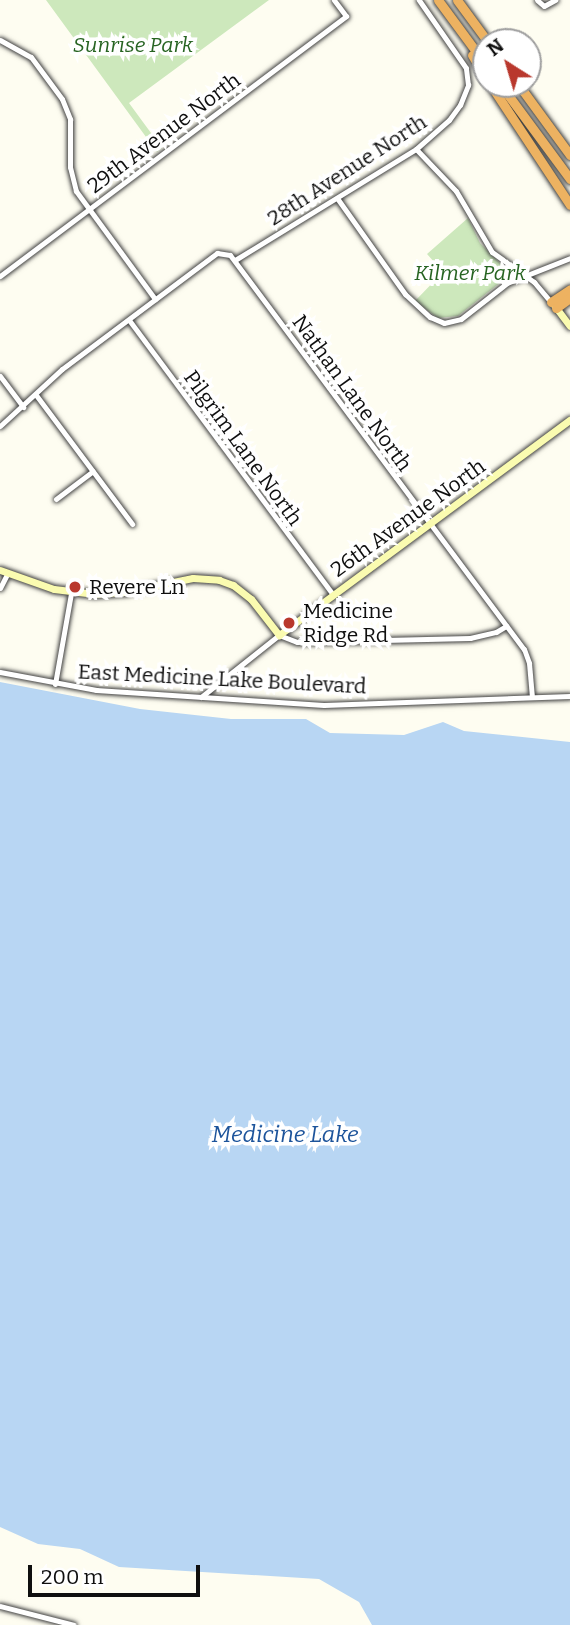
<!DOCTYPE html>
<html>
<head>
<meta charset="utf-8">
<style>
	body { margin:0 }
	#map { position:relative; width:570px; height:1625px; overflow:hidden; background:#fefdf1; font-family:Bitter,serif }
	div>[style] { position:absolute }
	.green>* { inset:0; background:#cde8bc }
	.water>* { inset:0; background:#b8d6f3 }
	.roads { filter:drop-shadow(0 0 2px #424242) drop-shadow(0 0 2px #424242) }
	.street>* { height:5px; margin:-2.5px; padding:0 2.5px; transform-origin:2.5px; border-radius:2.5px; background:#fff }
	.secondary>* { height:7px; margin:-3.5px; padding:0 3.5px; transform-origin:3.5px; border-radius:3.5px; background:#fafbb0 }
	.highway>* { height:9px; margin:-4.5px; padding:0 4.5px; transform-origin:4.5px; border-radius:4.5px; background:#edb261 }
	.dots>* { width:19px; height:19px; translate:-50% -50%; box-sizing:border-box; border:4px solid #fff; border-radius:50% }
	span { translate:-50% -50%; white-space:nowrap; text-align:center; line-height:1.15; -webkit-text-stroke:7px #fff; paint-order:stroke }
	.park-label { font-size:21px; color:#276422; font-style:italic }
	.street-label { font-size:21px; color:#0f0f0f }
	.poi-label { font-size:21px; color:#0f0f0f }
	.left { translate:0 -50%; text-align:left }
	.water-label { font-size:23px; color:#1d549b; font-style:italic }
	.north { position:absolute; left:472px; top:28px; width:70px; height:70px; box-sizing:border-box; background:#fff; border:2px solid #9f9f9f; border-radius:50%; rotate:323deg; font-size:19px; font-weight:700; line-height:28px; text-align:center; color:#0f0f0f }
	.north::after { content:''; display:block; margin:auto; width:24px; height:32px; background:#b9382d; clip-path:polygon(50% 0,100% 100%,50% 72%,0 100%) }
	.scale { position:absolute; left:28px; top:1565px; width:172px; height:32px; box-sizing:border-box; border:4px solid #0f0f0f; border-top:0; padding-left:9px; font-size:21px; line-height:24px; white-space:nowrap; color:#0f0f0f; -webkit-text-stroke:5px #fff; paint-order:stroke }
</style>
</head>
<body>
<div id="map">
	<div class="green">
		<i style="clip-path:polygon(46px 0,269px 0,129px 103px,162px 148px,157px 152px)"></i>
		<i style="clip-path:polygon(468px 218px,480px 243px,511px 274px,458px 316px,438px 318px,415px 301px,443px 272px,427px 254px)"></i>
	</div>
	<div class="water">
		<i style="clip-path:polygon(0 682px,140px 709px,231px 719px,306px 719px,330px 733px,404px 735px,443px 722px,464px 731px,570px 742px,570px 1625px,372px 1625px,359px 1602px,319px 1579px,119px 1567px,80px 1549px,38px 1544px,0 1527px)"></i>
	</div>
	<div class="roads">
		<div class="street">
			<i style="left:537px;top:0;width:9px;rotate:41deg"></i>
			<i style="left:544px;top:6px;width:13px;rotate:-29deg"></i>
			<i style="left:0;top:40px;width:35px;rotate:29deg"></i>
			<i style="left:31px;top:57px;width:52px;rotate:53.6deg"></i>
			<i style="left:62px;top:99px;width:22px;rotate:68deg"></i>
			<i style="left:70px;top:119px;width:48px;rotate:90deg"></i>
			<i style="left:70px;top:167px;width:25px;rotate:76deg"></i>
			<i style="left:76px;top:191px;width:134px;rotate:53.8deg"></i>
			<i style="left:416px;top:149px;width:58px;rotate:46.4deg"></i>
			<i style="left:456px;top:191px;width:71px;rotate:59.5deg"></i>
			<i style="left:492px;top:252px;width:52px;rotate:35.5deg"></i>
			<i style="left:534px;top:282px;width:26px;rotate:50deg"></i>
			<i style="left:337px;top:198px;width:118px;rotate:54.7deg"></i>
			<i style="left:405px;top:294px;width:34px;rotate:43deg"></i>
			<i style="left:430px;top:317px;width:15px;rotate:23deg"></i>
			<i style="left:444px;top:323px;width:17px;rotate:-13deg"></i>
			<i style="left:461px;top:319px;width:58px;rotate:-38deg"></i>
			<i style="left:507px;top:283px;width:68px;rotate:-21.6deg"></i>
			<i style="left:235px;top:260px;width:212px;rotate:-31.5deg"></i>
			<i style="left:416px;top:149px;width:44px;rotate:-41.3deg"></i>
			<i style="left:449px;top:120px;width:19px;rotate:-54deg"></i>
			<i style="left:460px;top:105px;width:22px;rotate:-68deg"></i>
			<i style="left:468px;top:85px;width:17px;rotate:-97deg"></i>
			<i style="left:466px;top:68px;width:83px;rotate:-124.7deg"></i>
			<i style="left:0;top:276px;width:433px;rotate:-36.9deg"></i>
			<i style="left:346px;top:16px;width:20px;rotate:-127deg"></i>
			<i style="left:129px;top:320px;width:342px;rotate:53.4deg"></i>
			<i style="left:0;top:376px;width:39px;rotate:53deg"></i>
			<i style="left:36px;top:395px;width:161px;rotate:53.3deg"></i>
			<i style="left:0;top:426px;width:84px;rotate:-42.6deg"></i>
			<i style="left:62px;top:369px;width:194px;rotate:-36.8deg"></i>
			<i style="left:217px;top:253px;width:13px;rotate:9deg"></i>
			<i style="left:230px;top:255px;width:492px;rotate:53.3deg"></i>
			<i style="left:524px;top:649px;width:15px;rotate:70deg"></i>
			<i style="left:529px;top:663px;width:34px;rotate:85deg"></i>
			<i style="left:56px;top:499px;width:46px;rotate:-37.1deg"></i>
			<i style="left:0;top:588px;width:16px;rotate:-63deg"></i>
			<i style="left:0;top:672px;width:98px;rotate:10.6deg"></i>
			<i style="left:96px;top:690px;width:228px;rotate:3.8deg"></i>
			<i style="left:324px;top:705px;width:246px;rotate:-2.1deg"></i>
			<i style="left:55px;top:684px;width:92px;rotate:-80deg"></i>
			<i style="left:201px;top:697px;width:100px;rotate:-38.5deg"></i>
			<i style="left:279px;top:635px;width:19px;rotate:21deg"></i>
			<i style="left:297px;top:642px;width:173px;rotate:-1.3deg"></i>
			<i style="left:470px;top:638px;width:27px;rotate:-13deg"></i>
			<i style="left:496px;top:632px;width:12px;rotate:-31deg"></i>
			<i style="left:0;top:1606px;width:76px;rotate:14.4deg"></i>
		</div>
		<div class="secondary">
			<i style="left:554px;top:305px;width:26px;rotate:53deg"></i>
			<i style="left:0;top:570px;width:57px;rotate:19.4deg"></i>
			<i style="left:54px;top:589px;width:39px;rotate:7deg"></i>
			<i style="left:93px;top:594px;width:31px;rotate:-4deg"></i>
			<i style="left:124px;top:592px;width:70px;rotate:-11.5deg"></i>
			<i style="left:193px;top:578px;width:26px;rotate:4deg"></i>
			<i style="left:219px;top:580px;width:15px;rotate:20deg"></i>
			<i style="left:233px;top:585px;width:23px;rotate:38deg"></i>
			<i style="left:251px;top:599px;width:46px;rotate:52.1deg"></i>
			<i style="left:279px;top:635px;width:362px;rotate:-36.5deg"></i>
		</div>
		<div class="highway">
			<i style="left:438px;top:0;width:81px;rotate:53.6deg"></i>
			<i style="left:457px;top:0;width:52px;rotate:53.6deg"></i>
			<i style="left:472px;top:55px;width:27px;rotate:59deg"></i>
			<i style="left:490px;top:84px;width:145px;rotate:56.5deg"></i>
			<i style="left:500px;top:84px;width:118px;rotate:53.6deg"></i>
			<i style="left:518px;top:84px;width:88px;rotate:53.8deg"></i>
			<i style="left:551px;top:302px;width:23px;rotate:-34deg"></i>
			<i style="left:556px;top:308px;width:17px;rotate:-36deg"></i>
		</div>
	</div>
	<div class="dots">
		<i style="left:75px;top:587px;background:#b9382d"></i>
		<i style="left:289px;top:623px;background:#b9382d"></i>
	</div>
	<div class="park-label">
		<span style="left:133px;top:45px">Sunrise Park</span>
		<span style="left:470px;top:273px">Kilmer Park</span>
	</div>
	<div class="street-label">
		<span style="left:164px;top:133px;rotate:-37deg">29th Avenue North</span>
		<span style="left:347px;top:170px;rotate:-33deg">28th Avenue North</span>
		<span style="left:352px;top:393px;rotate:54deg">Nathan Lane North</span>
		<span style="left:243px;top:448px;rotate:54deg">Pilgrim Lane North</span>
		<span style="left:408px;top:518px;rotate:-36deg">26th Avenue North</span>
		<span style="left:222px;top:679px;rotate:3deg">East Medicine Lake Boulevard</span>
	</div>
	<div class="poi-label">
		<span class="left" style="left:89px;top:587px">Revere Ln</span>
		<span class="left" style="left:303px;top:623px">Medicine<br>Ridge Rd</span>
	</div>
	<div class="water-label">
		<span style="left:285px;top:1134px">Medicine Lake</span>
	</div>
	<div class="north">N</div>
	<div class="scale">200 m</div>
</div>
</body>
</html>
